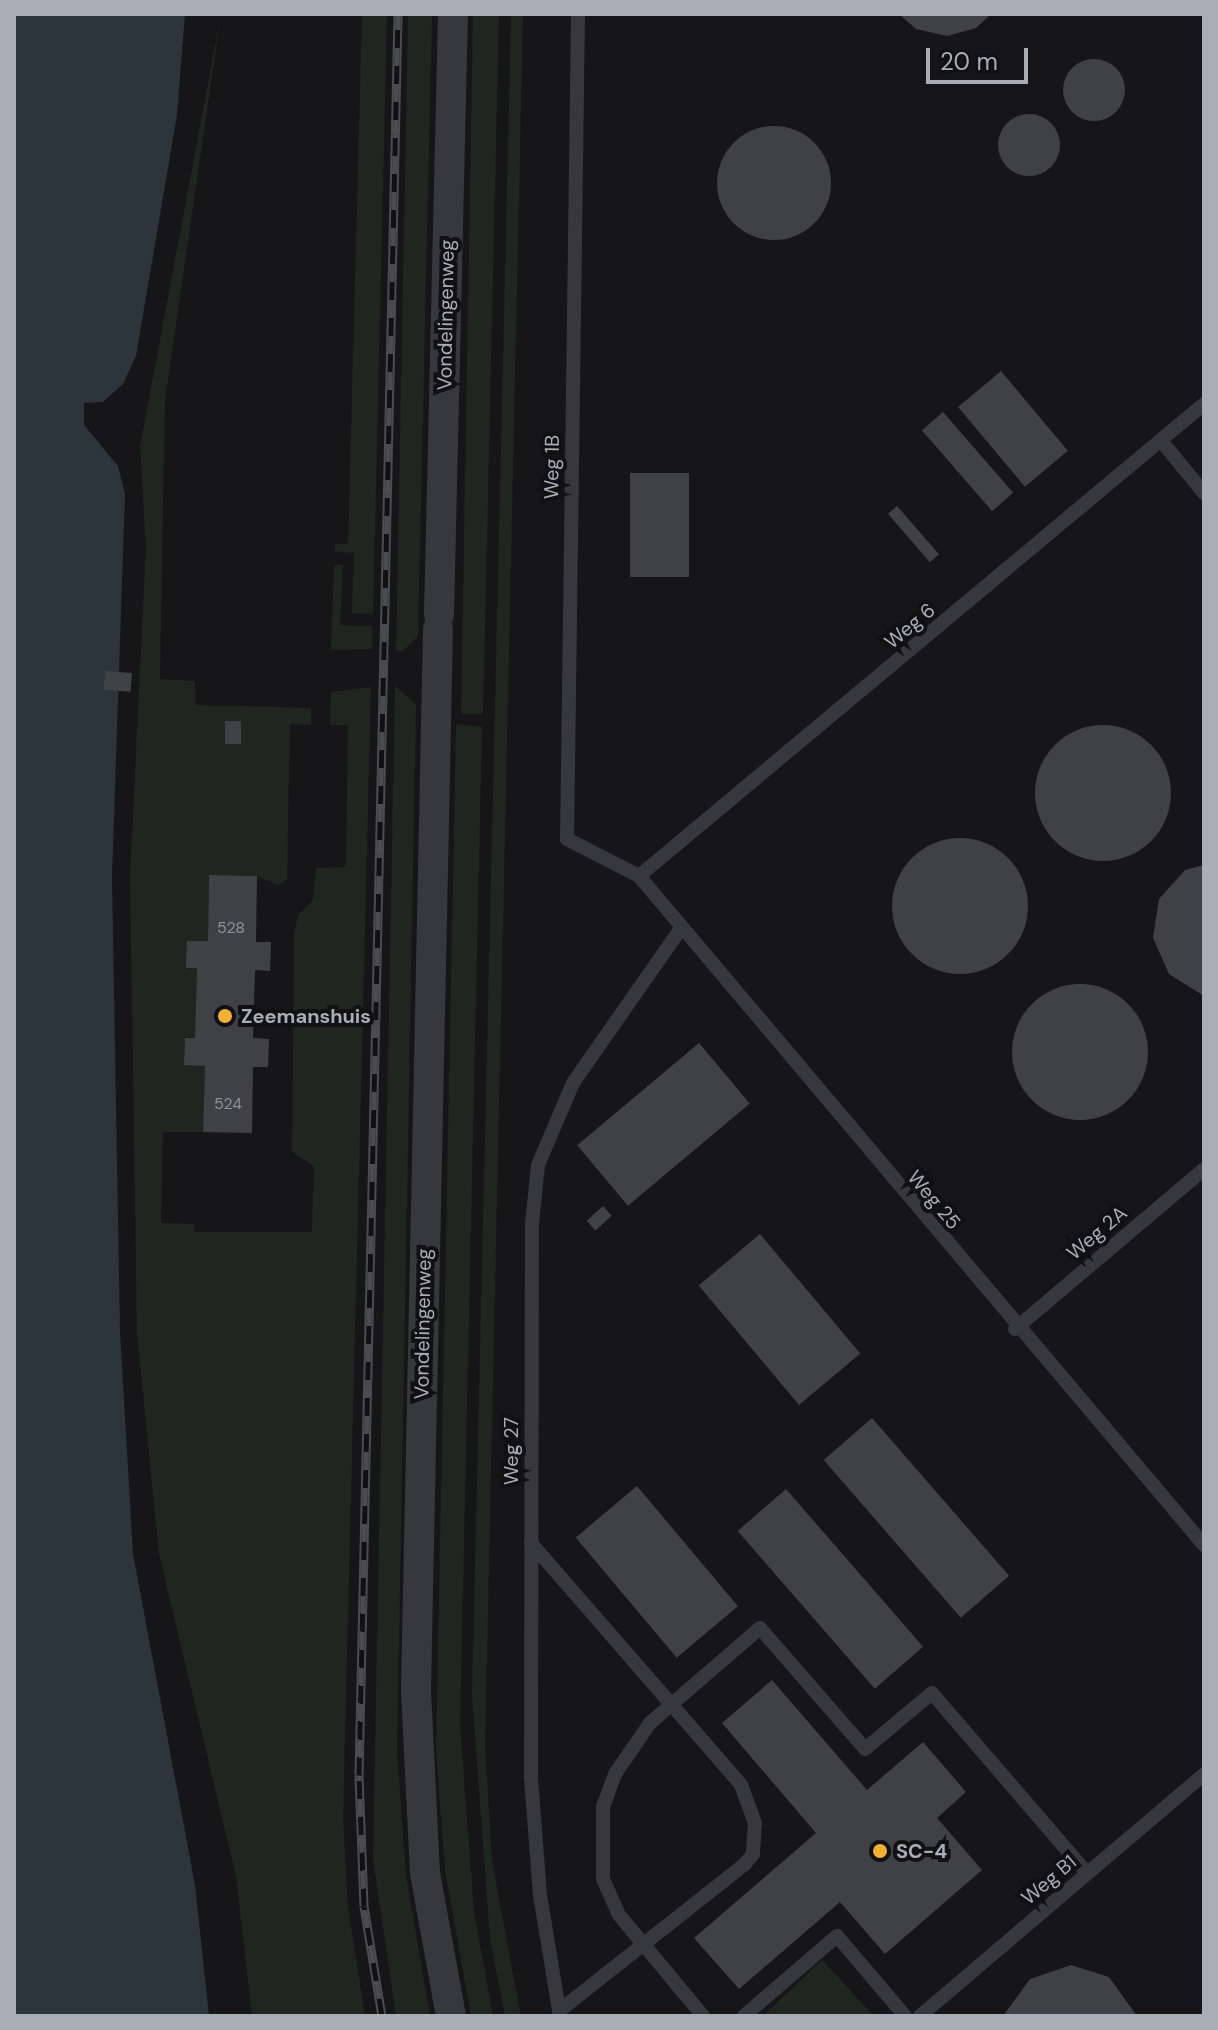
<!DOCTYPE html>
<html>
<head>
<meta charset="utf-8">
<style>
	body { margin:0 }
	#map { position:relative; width:1218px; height:2030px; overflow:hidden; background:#161618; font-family:"DM Sans",sans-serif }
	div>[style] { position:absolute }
	.green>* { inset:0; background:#1e261f }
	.water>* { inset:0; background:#2c353c }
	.building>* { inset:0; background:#404145; transform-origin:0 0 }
	.round { border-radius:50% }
	.lane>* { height:14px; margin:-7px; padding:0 7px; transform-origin:7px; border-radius:7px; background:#37383d }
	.street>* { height:30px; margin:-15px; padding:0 15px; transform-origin:15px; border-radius:15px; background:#37383d }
	.rail>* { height:9px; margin-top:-4.5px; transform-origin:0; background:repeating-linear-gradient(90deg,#111113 0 18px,#4a4c52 0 36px); box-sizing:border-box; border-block:2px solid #4a4c52 }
	.dots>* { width:22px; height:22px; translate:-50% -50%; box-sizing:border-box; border:4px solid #111113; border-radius:50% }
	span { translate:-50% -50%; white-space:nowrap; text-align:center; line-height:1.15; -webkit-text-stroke:8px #111113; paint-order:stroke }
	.number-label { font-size:16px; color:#8e929b }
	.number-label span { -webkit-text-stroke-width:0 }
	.street-label { font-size:20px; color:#a8adb8 }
	.poi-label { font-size:20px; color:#a8adb8; font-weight:700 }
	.left { translate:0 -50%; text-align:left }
	.frame { position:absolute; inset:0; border:16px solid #a8adb8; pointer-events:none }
	.scale { position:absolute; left:926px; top:48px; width:102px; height:36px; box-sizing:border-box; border:4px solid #a8adb8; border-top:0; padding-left:10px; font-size:24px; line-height:28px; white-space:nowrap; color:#a8adb8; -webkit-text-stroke:6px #111113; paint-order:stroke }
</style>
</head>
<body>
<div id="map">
	<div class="green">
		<i style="clip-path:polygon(221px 14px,165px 400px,160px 679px,195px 681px,196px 705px,311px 708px,311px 725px,290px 724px,287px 879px,278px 885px,257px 876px,209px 875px,208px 941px,187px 941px,187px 969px,197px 968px,195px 1038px,185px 1037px,184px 1064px,205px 1066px,203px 1132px,163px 1132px,161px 1223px,194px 1224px,195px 1232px,312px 1232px,314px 1166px,292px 1152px,294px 933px,298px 915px,313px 900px,316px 868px,346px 867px,348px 725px,330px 725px,331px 692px,371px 687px,343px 1819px,348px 1907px,365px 2016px,252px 2016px,236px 1876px,159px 1554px,137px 1333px,130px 877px,146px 546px,140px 447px)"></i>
		<i style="clip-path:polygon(362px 14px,387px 14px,373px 614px,352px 613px,354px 553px,335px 551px,335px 544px,348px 544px)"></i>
		<i style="clip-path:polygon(408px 14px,432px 14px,418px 636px,403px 651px,396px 651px)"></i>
		<i style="clip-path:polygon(473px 14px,499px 14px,483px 714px,461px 714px)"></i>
		<i style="clip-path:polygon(511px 14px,523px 14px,485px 1747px,492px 1861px,521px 2016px,505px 2016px,490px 1939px,472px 1694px)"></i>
		<i style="clip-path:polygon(334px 565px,343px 565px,340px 625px,372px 626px,372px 649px,331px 650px)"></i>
		<i style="clip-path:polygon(395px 686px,416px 704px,397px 1751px,406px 1875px,430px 2016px,396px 2016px,373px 1859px)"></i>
		<i style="clip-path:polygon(456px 724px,482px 727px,460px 1725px,474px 1911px,493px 2016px,471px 2016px,445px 1870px,436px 1751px)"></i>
		<i style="clip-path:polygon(822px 1960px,874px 2016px,763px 2016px)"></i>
	</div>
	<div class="water">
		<i style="clip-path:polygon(14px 14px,185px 14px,177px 115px,136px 356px,123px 384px,103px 402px,84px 403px,84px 425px,118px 466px,125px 494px,112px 877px,120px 1332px,133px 1554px,195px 1885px,209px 2016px,14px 2016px)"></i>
	</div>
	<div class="building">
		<i style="clip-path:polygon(899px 14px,991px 14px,976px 28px,947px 36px,916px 29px)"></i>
		<i class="round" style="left:1063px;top:59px;width:62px;height:62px"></i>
		<i class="round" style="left:998px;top:114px;width:62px;height:62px"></i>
		<i class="round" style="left:717px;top:126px;width:114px;height:114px"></i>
		<i style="left:1001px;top:371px;width:104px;height:56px;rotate:50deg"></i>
		<i style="left:943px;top:412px;width:107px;height:28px;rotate:49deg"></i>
		<i style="left:630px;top:473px;width:59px;height:104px"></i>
		<i style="left:897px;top:506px;width:64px;height:12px;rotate:49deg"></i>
		<i style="left:105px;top:671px;width:27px;height:19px;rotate:4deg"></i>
		<i style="left:225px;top:721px;width:16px;height:23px"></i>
		<i class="round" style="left:1035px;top:725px;width:136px;height:136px"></i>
		<i class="round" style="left:892px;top:838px;width:136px;height:136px"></i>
		<i style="clip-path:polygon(1204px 865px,1204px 996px,1169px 974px,1153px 938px,1159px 899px,1185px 870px)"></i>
		<i style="clip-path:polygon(209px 875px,257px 876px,256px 942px,271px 942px,270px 971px,255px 970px,253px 1038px,269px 1039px,268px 1067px,253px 1067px,252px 1133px,203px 1132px,205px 1066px,184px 1065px,185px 1038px,195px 1038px,197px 968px,186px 968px,187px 941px,208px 941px)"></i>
		<i class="round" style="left:1012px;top:984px;width:136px;height:136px"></i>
		<i style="left:699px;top:1043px;width:79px;height:159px;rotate:50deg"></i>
		<i style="left:603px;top:1206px;width:13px;height:22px;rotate:48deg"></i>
		<i style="left:760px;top:1234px;width:156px;height:80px;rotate:50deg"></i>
		<i style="left:872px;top:1418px;width:209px;height:64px;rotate:49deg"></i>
		<i style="left:637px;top:1486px;width:157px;height:80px;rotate:50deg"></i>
		<i style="left:786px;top:1489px;width:209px;height:64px;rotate:49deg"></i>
		<i style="clip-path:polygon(772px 1680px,867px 1790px,923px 1742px,966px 1792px,937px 1818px,982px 1870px,885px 1954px,840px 1902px,739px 1989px,694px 1938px,816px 1833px,722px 1723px)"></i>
		<i style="clip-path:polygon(1071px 1965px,1109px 1977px,1137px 2016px,1003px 2016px,1030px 1979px)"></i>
	</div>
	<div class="lane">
		<i style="left:578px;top:14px;width:825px;rotate:90.76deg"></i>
		<i style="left:567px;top:839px;width:81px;rotate:27.2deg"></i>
		<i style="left:639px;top:876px;width:876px;rotate:49.82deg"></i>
		<i style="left:1163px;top:443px;width:65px;rotate:50.6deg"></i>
		<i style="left:639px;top:876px;width:736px;rotate:-39.88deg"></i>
		<i style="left:1015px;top:1329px;width:248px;rotate:-40.2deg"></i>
		<i style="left:531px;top:1543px;width:320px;rotate:49deg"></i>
		<i style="left:741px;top:1785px;width:40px;rotate:69.8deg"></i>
		<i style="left:755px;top:1823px;width:31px;rotate:94deg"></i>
		<i style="left:753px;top:1854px;width:13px;rotate:129deg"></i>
		<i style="left:745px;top:1864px;width:237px;rotate:141.7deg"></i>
		<i style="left:560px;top:2016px;width:123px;rotate:-99.4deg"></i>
		<i style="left:540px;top:1895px;width:118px;rotate:-94.4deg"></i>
		<i style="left:531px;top:1777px;width:553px;rotate:-89.9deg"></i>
		<i style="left:532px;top:1224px;width:59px;rotate:-84.2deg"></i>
		<i style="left:538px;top:1165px;width:89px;rotate:-66.9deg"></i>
		<i style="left:573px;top:1083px;width:190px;rotate:-55.1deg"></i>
		<i style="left:703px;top:2016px;width:131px;rotate:-129.7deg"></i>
		<i style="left:619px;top:1915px;width:39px;rotate:-114deg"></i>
		<i style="left:603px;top:1879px;width:72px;rotate:-90deg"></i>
		<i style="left:603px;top:1807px;width:35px;rotate:-70deg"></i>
		<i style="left:615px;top:1774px;width:62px;rotate:-55.5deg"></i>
		<i style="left:650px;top:1723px;width:145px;rotate:-40.8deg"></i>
		<i style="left:760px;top:1628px;width:160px;rotate:49deg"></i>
		<i style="left:865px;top:1749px;width:87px;rotate:-39.9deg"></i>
		<i style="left:932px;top:1693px;width:238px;rotate:49.3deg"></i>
		<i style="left:744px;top:2016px;width:123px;rotate:-40.7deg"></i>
		<i style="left:837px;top:1936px;width:105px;rotate:49.6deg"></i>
		<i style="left:920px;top:2016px;width:373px;rotate:-40.4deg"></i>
	</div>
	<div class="street">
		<i style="left:439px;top:615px;width:601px;rotate:-88.67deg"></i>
		<i style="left:438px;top:629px;width:1061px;rotate:91.19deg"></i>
		<i style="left:416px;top:1690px;width:183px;rotate:87.2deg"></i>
		<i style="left:425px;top:1873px;width:145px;rotate:79.7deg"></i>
	</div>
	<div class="rail">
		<i style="left:382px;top:2016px;width:111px;rotate:-99.3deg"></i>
		<i style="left:364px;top:1906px;width:131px;rotate:-92.2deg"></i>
		<i style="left:359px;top:1775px;width:1761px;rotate:-88.73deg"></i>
	</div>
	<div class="dots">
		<i style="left:225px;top:1016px;background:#f2b134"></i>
		<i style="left:880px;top:1851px;background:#f2b134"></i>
	</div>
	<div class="number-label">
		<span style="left:231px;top:928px">528</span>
		<span style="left:228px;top:1104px">524</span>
	</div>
	<div class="street-label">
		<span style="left:446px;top:315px;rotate:-89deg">Vondelingenweg</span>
		<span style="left:552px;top:467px;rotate:-89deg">Weg 1B</span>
		<span style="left:910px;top:626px;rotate:-40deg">Weg 6</span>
		<span style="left:934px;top:1200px;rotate:50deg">Weg 25</span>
		<span style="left:1097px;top:1233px;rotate:-40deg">Weg 2A</span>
		<span style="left:423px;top:1324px;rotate:-89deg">Vondelingenweg</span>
		<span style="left:511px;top:1451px;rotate:-90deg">Weg 27</span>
		<span style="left:1049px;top:1880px;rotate:-40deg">Weg B1</span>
	</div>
	<div class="poi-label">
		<span class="left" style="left:241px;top:1016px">Zeemanshuis</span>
		<span class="left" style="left:896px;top:1851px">SC-4</span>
	</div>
	<div class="frame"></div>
	<div class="scale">20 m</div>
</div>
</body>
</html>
